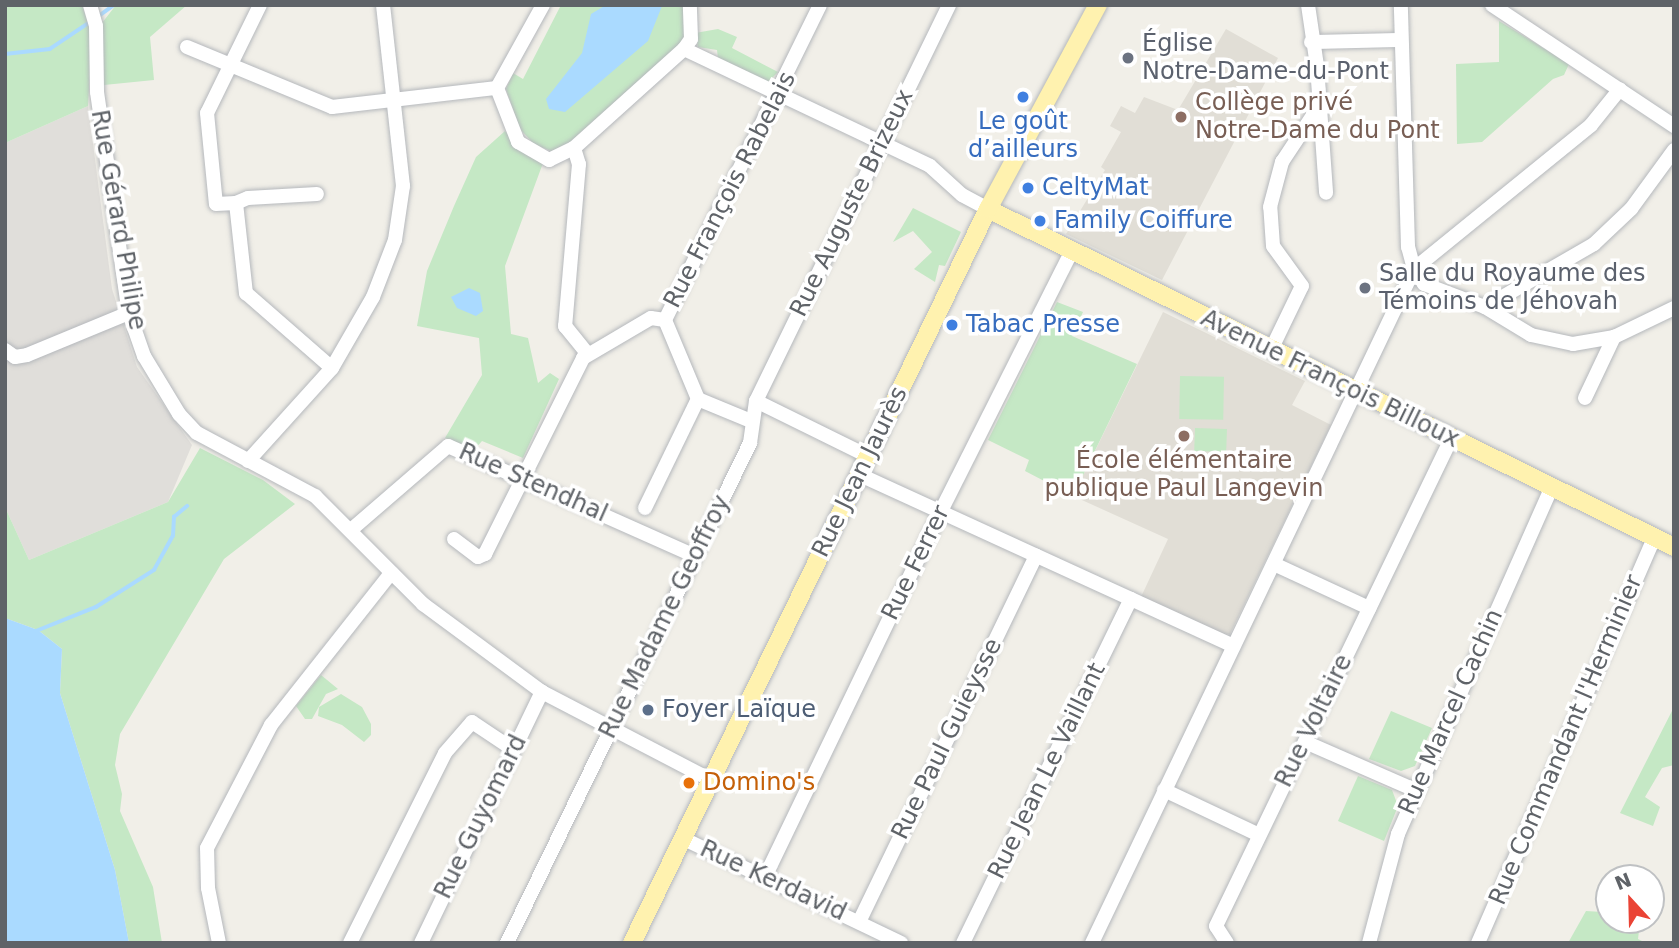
<!DOCTYPE html>
<html>
<head>
<meta charset="utf-8">
<style>
	body { margin:0 }
	#map { position:relative; width:1679px; height:948px; overflow:hidden; background:#f1efe8; font-family:"DejaVu Sans",sans-serif }
	div>[style] { position:absolute }
	.industrial>* { inset:0; background:#e0deda }
	.education>* { inset:0; background:#e1ded6 }
	.green>* { inset:0; background:#c5e8c5; transform-origin:0 0 }
	.water>* { inset:0; background:#aadaff }
	.stream>* { height:3.5px; margin:-1.75px; padding:0 1.75px; transform-origin:1.75px; border-radius:1.75px; background:#aadaff }
	.roads { filter:drop-shadow(0 0 2px #b5b8bc) drop-shadow(0 0 2px #b5b8bc) }
	.minor>* { height:14px; margin:-7px; padding:0 7px; transform-origin:7px; border-radius:7px; background:#fff }
	.major>* { height:18px; margin:-9px; padding:0 9px; transform-origin:9px; border-radius:9px; background:#fff2af }
	.dots>* { width:19px; height:19px; translate:-50% -50%; box-sizing:border-box; border:4px solid #fff; border-radius:50% }
	span { translate:-50% -50%; white-space:nowrap; text-align:center; line-height:1.15; -webkit-text-stroke:7px #fff; paint-order:stroke }
	.worship-label { font-size:24px; color:#5b616d }
	.left { translate:0 -50%; text-align:left }
	.education-label { font-size:24px; color:#785e54 }
	.shop-label { font-size:24px; color:#366cbe }
	.street-label { font-size:24px; color:#5f6368 }
	.service-label { font-size:24px; color:#4e5e75 }
	.food-label { font-size:24px; color:#c56008 }
	.frame { position:absolute; inset:0; border:7px solid #5f6368; pointer-events:none }
	.north { position:absolute; left:1595px; top:864px; width:70px; height:70px; box-sizing:border-box; background:#fff; border:2px solid #bfc1c3; border-radius:50%; rotate:338deg; font-size:19px; font-weight:700; line-height:28px; text-align:center; color:#5f6368 }
	.north::after { content:''; display:block; margin:auto; width:24px; height:32px; background:#ea4335; clip-path:polygon(50% 0,100% 100%,50% 72%,0 100%) }
</style>
</head>
<body>
<div id="map">
	<div class="industrial">
		<i style="clip-path:polygon(88px 106px,112px 289px,137px 367px,192px 445px,168px 502px,29px 560px,5px 507px,5px 143px)"></i>
	</div>
	<div class="education">
		<i style="clip-path:polygon(1226px 29px,1278px 58px,1162px 280px,1066px 234px,1105px 170px,1101px 167px,1121px 132px,1110px 126px,1121px 106px,1135px 113px,1144px 97px,1178px 110px)"></i>
		<i style="clip-path:polygon(1163px 312px,1305px 381px,1292px 405px,1331px 425px,1230px 634px,1221px 635px,1141px 597px,1168px 539px,1073px 496px)"></i>
	</div>
	<div class="green">
		<i style="clip-path:polygon(5px 5px,82px 5px,92px 35px,88px 106px,5px 143px)"></i>
		<i style="clip-path:polygon(116px 5px,187px 5px,150px 37px,154px 80px,104px 85px,102px 23px)"></i>
		<i style="clip-path:polygon(561px 5px,686px 5px,686px 39px,563px 148px,551px 151px,534px 144px,520px 129px,506px 89px,513px 73px,523px 79px)"></i>
		<i style="clip-path:polygon(1499px 21px,1569px 64px,1564px 75px,1553px 79px,1482px 142px,1457px 144px,1456px 64px,1499px 62px)"></i>
		<i style="clip-path:polygon(718px 29px,737px 37px,732px 48px,778px 72px,768px 82px,718px 59px,717px 50px,698px 47px,695px 33px)"></i>
		<i style="clip-path:polygon(505px 131px,525px 154px,543px 163px,505px 266px,511px 334px,528px 338px,538px 383px,550px 373px,559px 379px,523px 458px,482px 441px,475px 449px,445px 438px,482px 375px,479px 338px,417px 326px,427px 271px,454px 206px,476px 157px)"></i>
		<i style="clip-path:polygon(913px 208px,961px 232px,945px 266px,939px 265px,935px 282px,914px 269px,932px 252px,913px 231px,893px 242px)"></i>
		<i style="clip-path:polygon(1057px 302px,1083px 312px,1072px 336px,1137px 364px,1073px 496px,1025px 471px,1029px 460px,988px 440px)"></i>
		<i style="left:1180px;top:376px;width:44px;height:43px;rotate:1deg"></i>
		<i style="left:1195px;top:428px;width:32px;height:23px;rotate:2deg"></i>
		<i style="clip-path:polygon(200px 448px,263px 480px,295px 504px,224px 559px,120px 734px,115px 765px,122px 794px,120px 811px,153px 887px,162px 943px,129px 943px,115px 870px,60px 693px,62px 649px,38px 630px,5px 618px,5px 507px,29px 560px,168px 502px)"></i>
		<i style="clip-path:polygon(321px 675px,338px 689px,326px 694px,312px 719px,305px 719px,296px 706px)"></i>
		<i style="clip-path:polygon(341px 694px,362px 707px,371px 724px,371px 735px,364px 742px,342px 725px,318px 716px,319px 707px)"></i>
		<i style="clip-path:polygon(1674px 707px,1674px 765px,1662px 768px,1645px 797px,1660px 807px,1653px 826px,1620px 813px)"></i>
		<i style="clip-path:polygon(1391px 711px,1432px 728px,1415px 766px,1401px 771px,1369px 759px)"></i>
		<i style="clip-path:polygon(1358px 776px,1392px 790px,1398px 806px,1384px 841px,1338px 821px)"></i>
		<i style="clip-path:polygon(1586px 911px,1602px 912px,1609px 920px,1639px 931px,1638px 939px,1646px 943px,1568px 943px)"></i>
	</div>
	<div class="water">
		<i style="clip-path:polygon(606px 5px,662px 6px,648px 41px,565px 112px,549px 109px,546px 99px,582px 53px,591px 14px)"></i>
		<i style="clip-path:polygon(469px 288px,480px 293px,483px 311px,476px 316px,457px 308px,451px 297px)"></i>
		<i style="clip-path:polygon(5px 618px,38px 630px,62px 649px,60px 693px,115px 870px,129px 943px,5px 943px)"></i>
	</div>
	<div class="stream">
		<i style="left:99px;top:16px;width:19px;rotate:-36deg"></i>
		<i style="left:5px;top:54px;width:45px;rotate:-6.3deg"></i>
		<i style="left:50px;top:49px;width:48px;rotate:-34deg"></i>
		<i style="left:36px;top:631px;width:65px;rotate:-21.8deg"></i>
		<i style="left:96px;top:607px;width:69px;rotate:-32.5deg"></i>
		<i style="left:154px;top:570px;width:39px;rotate:-61deg"></i>
		<i style="left:173px;top:536px;width:19px;rotate:-87deg"></i>
		<i style="left:174px;top:517px;width:17px;rotate:-40deg"></i>
	</div>
	<div class="roads">
		<div class="minor">
			<i style="left:90px;top:5px;width:22px;rotate:74deg"></i>
			<i style="left:96px;top:26px;width:66px;rotate:89.1deg"></i>
			<i style="left:97px;top:92px;width:223px;rotate:81.8deg"></i>
			<i style="left:129px;top:313px;width:46px;rotate:70.8deg"></i>
			<i style="left:144px;top:356px;width:68px;rotate:58.9deg"></i>
			<i style="left:179px;top:414px;width:26px;rotate:47deg"></i>
			<i style="left:197px;top:433px;width:134px;rotate:28.1deg"></i>
			<i style="left:315px;top:496px;width:153px;rotate:45deg"></i>
			<i style="left:423px;top:604px;width:148px;rotate:36.5deg"></i>
			<i style="left:542px;top:692px;width:191px;rotate:27.5deg"></i>
			<i style="left:260px;top:5px;width:120px;rotate:116.1deg"></i>
			<i style="left:207px;top:113px;width:91px;rotate:84.4deg"></i>
			<i style="left:216px;top:204px;width:20px;rotate:-3deg"></i>
			<i style="left:236px;top:203px;width:91px;rotate:83.7deg"></i>
			<i style="left:246px;top:293px;width:114px;rotate:41.1deg"></i>
			<i style="left:1308px;top:5px;width:62px;rotate:81.6deg"></i>
			<i style="left:1317px;top:66px;width:127px;rotate:85.9deg"></i>
			<i style="left:1492px;top:5px;width:219px;rotate:33.6deg"></i>
			<i style="left:1311px;top:42px;width:90px;rotate:-1.3deg"></i>
			<i style="left:187px;top:47px;width:157px;rotate:22.5deg"></i>
			<i style="left:332px;top:107px;width:166px;rotate:-6.6deg"></i>
			<i style="left:497px;top:88px;width:58px;rotate:68.7deg"></i>
			<i style="left:518px;top:142px;width:36px;rotate:30deg"></i>
			<i style="left:549px;top:160px;width:28px;rotate:-26deg"></i>
			<i style="left:574px;top:148px;width:148px;rotate:-42deg"></i>
			<i style="left:684px;top:49px;width:272px;rotate:25.4deg"></i>
			<i style="left:930px;top:166px;width:43px;rotate:42.2deg"></i>
			<i style="left:962px;top:195px;width:30px;rotate:28deg"></i>
			<i style="left:684px;top:49px;width:12px;rotate:-55deg"></i>
			<i style="left:691px;top:39px;width:34px;rotate:-92deg"></i>
			<i style="left:497px;top:88px;width:95px;rotate:-61deg"></i>
			<i style="left:574px;top:148px;width:17px;rotate:73deg"></i>
			<i style="left:579px;top:164px;width:163px;rotate:94.9deg"></i>
			<i style="left:565px;top:326px;width:35px;rotate:51deg"></i>
			<i style="left:236px;top:203px;width:13px;rotate:-23deg"></i>
			<i style="left:248px;top:198px;width:69px;rotate:-3.3deg"></i>
			<i style="left:1414px;top:269px;width:228px;rotate:-39.1deg"></i>
			<i style="left:1591px;top:125px;width:46px;rotate:-51.1deg"></i>
			<i style="left:1414px;top:269px;width:18px;rotate:56deg"></i>
			<i style="left:1424px;top:284px;width:65px;rotate:20.7deg"></i>
			<i style="left:1485px;top:307px;width:54px;rotate:31.3deg"></i>
			<i style="left:1531px;top:335px;width:43px;rotate:12.1deg"></i>
			<i style="left:1573px;top:344px;width:42px;rotate:-9.7deg"></i>
			<i style="left:1485px;top:307px;width:126px;rotate:-30deg"></i>
			<i style="left:1594px;top:244px;width:51px;rotate:-43.4deg"></i>
			<i style="left:1631px;top:209px;width:73px;rotate:-53.9deg"></i>
			<i style="left:5px;top:350px;width:12px;rotate:35deg"></i>
			<i style="left:15px;top:357px;width:12px;rotate:-9deg"></i>
			<i style="left:27px;top:355px;width:110px;rotate:-22.4deg"></i>
			<i style="left:1271px;top:350px;width:71px;rotate:-64.2deg"></i>
			<i style="left:1302px;top:286px;width:49px;rotate:-125.9deg"></i>
			<i style="left:1273px;top:246px;width:39px;rotate:-94deg"></i>
			<i style="left:1270px;top:207px;width:47px;rotate:-75.1deg"></i>
			<i style="left:1282px;top:162px;width:67px;rotate:-56.5deg"></i>
			<i style="left:1585px;top:398px;width:68px;rotate:-64.6deg"></i>
			<i style="left:1614px;top:337px;width:67px;rotate:-25.8deg"></i>
			<i style="left:756px;top:401px;width:125px;rotate:26.2deg"></i>
			<i style="left:751px;top:421px;width:57px;rotate:-157.5deg"></i>
			<i style="left:698px;top:399px;width:86px;rotate:-112.7deg"></i>
			<i style="left:665px;top:320px;width:351px;rotate:-63.8deg"></i>
			<i style="left:248px;top:461px;width:125px;rotate:-47.9deg"></i>
			<i style="left:332px;top:368px;width:82px;rotate:-60deg"></i>
			<i style="left:373px;top:297px;width:61px;rotate:-68.9deg"></i>
			<i style="left:395px;top:240px;width:55px;rotate:-81.6deg"></i>
			<i style="left:403px;top:186px;width:182px;rotate:-96.3deg"></i>
			<i style="left:858px;top:474px;width:413px;rotate:24.6deg"></i>
			<i style="left:645px;top:508px;width:121px;rotate:-64.1deg"></i>
			<i style="left:352px;top:529px;width:127px;rotate:-40.8deg"></i>
			<i style="left:448px;top:446px;width:270px;rotate:24deg"></i>
			<i style="left:454px;top:539px;width:30px;rotate:37deg"></i>
			<i style="left:478px;top:557px;width:8px;rotate:-23deg"></i>
			<i style="left:485px;top:554px;width:219px;rotate:-63.4deg"></i>
			<i style="left:583px;top:358px;width:79px;rotate:-30.5deg"></i>
			<i style="left:651px;top:318px;width:14px;rotate:8deg"></i>
			<i style="left:1274px;top:564px;width:105px;rotate:24.9deg"></i>
			<i style="left:1305px;top:742px;width:122px;rotate:23.6deg"></i>
			<i style="left:1164px;top:790px;width:105px;rotate:25.3deg"></i>
			<i style="left:682px;top:838px;width:243px;rotate:25.6deg"></i>
			<i style="left:765px;top:877px;width:404px;rotate:-64.3deg"></i>
			<i style="left:940px;top:513px;width:293px;rotate:-63.3deg"></i>
			<i style="left:859px;top:922px;width:407px;rotate:-64.2deg"></i>
			<i style="left:219px;top:943px;width:56px;rotate:-101.3deg"></i>
			<i style="left:208px;top:888px;width:40px;rotate:-91.4deg"></i>
			<i style="left:207px;top:848px;width:139px;rotate:-62.5deg"></i>
			<i style="left:271px;top:725px;width:194px;rotate:-51.7deg"></i>
			<i style="left:350px;top:943px;width:212px;rotate:-63.4deg"></i>
			<i style="left:445px;top:753px;width:41px;rotate:-48.9deg"></i>
			<i style="left:472px;top:722px;width:50px;rotate:33.7deg"></i>
			<i style="left:421px;top:943px;width:279px;rotate:-64.3deg"></i>
			<i style="left:507px;top:943px;width:556px;rotate:-64.08deg"></i>
			<i style="left:750px;top:443px;width:42px;rotate:-81.9deg"></i>
			<i style="left:756px;top:401px;width:441px;rotate:-64deg"></i>
			<i style="left:963px;top:943px;width:383px;rotate:-64deg"></i>
			<i style="left:1092px;top:943px;width:747px;rotate:-64.46deg"></i>
			<i style="left:1414px;top:269px;width:23px;rotate:-105deg"></i>
			<i style="left:1408px;top:247px;width:242px;rotate:-91.7deg"></i>
			<i style="left:1227px;top:943px;width:20px;rotate:-123deg"></i>
			<i style="left:1216px;top:926px;width:541px;rotate:-64.24deg"></i>
			<i style="left:1369px;top:943px;width:113px;rotate:-75.1deg"></i>
			<i style="left:1398px;top:834px;width:378px;rotate:-66.1deg"></i>
			<i style="left:1478px;top:943px;width:442px;rotate:-66.5deg"></i>
		</div>
		<div class="major">
			<i style="left:988px;top:209px;width:765px;rotate:26.23deg"></i>
			<i style="left:632px;top:943px;width:816px;rotate:-64.13deg"></i>
			<i style="left:988px;top:209px;width:232px;rotate:-61.7deg"></i>
		</div>
	</div>
	<div class="dots">
		<i style="left:1128px;top:58px;background:#6b7280"></i>
		<i style="left:1023px;top:97px;background:#3f7fe0"></i>
		<i style="left:1181px;top:117px;background:#8d6e63"></i>
		<i style="left:1028px;top:188px;background:#3f7fe0"></i>
		<i style="left:1040px;top:221px;background:#3f7fe0"></i>
		<i style="left:1365px;top:288px;background:#6b7280"></i>
		<i style="left:952px;top:325px;background:#3f7fe0"></i>
		<i style="left:1184px;top:436px;background:#8d6e63"></i>
		<i style="left:648px;top:710px;background:#5c6f8a"></i>
		<i style="left:689px;top:783px;background:#e8710a"></i>
	</div>
	<div class="worship-label">
		<span class="left" style="left:1142px;top:58px">Église<br>Notre-Dame-du-Pont</span>
		<span class="left" style="left:1379px;top:288px">Salle du Royaume des<br>Témoins de Jéhovah</span>
	</div>
	<div class="education-label">
		<span class="left" style="left:1195px;top:117px">Collège privé<br>Notre-Dame du Pont</span>
		<span style="left:1184px;top:475px">École élémentaire<br>publique Paul Langevin</span>
	</div>
	<div class="shop-label">
		<span style="left:1023px;top:136px">Le goût<br>d’ailleurs</span>
		<span class="left" style="left:1042px;top:188px">CeltyMat</span>
		<span class="left" style="left:1054px;top:221px">Family Coiffure</span>
		<span class="left" style="left:966px;top:325px">Tabac Presse</span>
	</div>
	<div class="street-label">
		<span style="left:730px;top:190px;rotate:-63deg">Rue François Rabelais</span>
		<span style="left:852px;top:203px;rotate:-64deg">Rue Auguste Brizeux</span>
		<span style="left:118px;top:220px;rotate:80deg">Rue Gérard Philipe</span>
		<span style="left:1330px;top:379px;rotate:26deg">Avenue François Billoux</span>
		<span style="left:860px;top:472px;rotate:-64deg">Rue Jean Jaurès</span>
		<span style="left:533px;top:483px;rotate:24deg">Rue Stendhal</span>
		<span style="left:916px;top:563px;rotate:-64deg">Rue Ferrer</span>
		<span style="left:665px;top:617px;rotate:-64deg">Rue Madame Geoffroy</span>
		<span style="left:1451px;top:712px;rotate:-66deg">Rue Marcel Cachin</span>
		<span style="left:1314px;top:721px;rotate:-64deg">Rue Voltaire</span>
		<span style="left:947px;top:739px;rotate:-64deg">Rue Paul Guieysse</span>
		<span style="left:1566px;top:740px;rotate:-67deg">Rue Commandant l'Herminier</span>
		<span style="left:1047px;top:771px;rotate:-64deg">Rue Jean Le Vaillant</span>
		<span style="left:481px;top:817px;rotate:-64deg">Rue Guyomard</span>
		<span style="left:773px;top:881px;rotate:25deg">Rue Kerdavid</span>
	</div>
	<div class="service-label">
		<span class="left" style="left:662px;top:710px">Foyer Laïque</span>
	</div>
	<div class="food-label">
		<span class="left" style="left:703px;top:783px">Domino's</span>
	</div>
	<div class="frame"></div>
	<div class="north">N</div>
</div>
</body>
</html>
